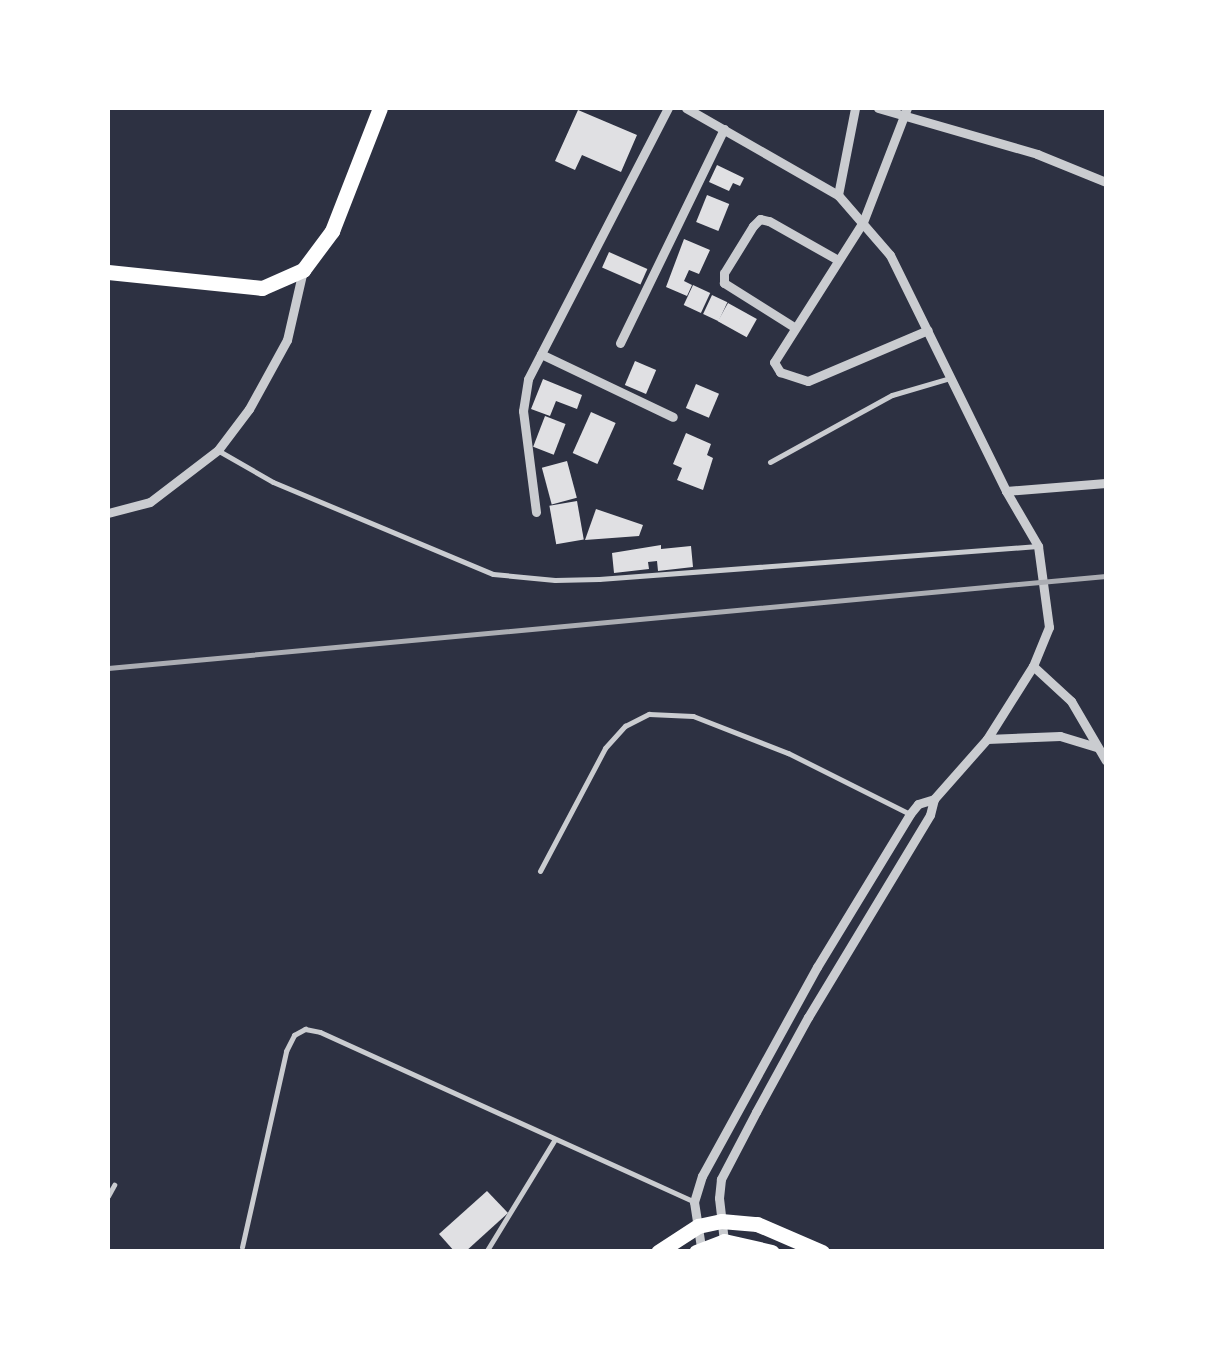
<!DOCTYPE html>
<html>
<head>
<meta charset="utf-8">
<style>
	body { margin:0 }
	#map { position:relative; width:1214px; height:1359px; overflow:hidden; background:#2d3142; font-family:"PT Sans Narrow",sans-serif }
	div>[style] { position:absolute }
	.building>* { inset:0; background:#e0e0e3; transform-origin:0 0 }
	.service>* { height:5px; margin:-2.5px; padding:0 2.5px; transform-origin:2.5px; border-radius:2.5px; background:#caccd0 }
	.minor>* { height:9px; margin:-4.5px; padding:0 4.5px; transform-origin:4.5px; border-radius:4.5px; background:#caccd0 }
	.primary>* { height:15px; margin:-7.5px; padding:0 7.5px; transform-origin:7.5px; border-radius:7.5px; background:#fff }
	.trunk>* { height:15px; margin:-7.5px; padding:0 7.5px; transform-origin:7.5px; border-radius:7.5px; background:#fff }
	.rail>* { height:5px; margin:-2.5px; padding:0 2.5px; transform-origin:2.5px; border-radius:2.5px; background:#abadb3 }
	span { translate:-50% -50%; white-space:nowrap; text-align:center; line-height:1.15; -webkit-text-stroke:8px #fff; paint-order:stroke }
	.frame { position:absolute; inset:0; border:110px solid #fff; pointer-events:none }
</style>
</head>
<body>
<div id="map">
	<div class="building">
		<i style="clip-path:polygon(578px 110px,637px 135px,621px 172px,582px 155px,575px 170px,555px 161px)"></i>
		<i style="clip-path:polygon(717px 165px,744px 178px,740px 186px,733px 183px,729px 191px,709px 182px)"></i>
		<i style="left:707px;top:195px;width:24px;height:29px;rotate:22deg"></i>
		<i style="clip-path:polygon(684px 239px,710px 250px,699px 274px,689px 270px,684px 281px,692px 285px,687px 296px,666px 287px)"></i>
		<i style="left:609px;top:252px;width:42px;height:17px;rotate:24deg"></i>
		<i style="left:693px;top:285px;width:19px;height:22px;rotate:25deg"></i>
		<i style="left:712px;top:295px;width:17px;height:21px;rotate:25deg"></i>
		<i style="left:728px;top:303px;width:33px;height:21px;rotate:29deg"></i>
		<i style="left:635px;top:361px;width:23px;height:26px;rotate:23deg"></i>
		<i style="clip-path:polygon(543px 379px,582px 395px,577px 409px,556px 401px,550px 416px,531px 409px)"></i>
		<i style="left:696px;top:384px;width:25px;height:26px;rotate:23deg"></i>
		<i style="left:591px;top:412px;width:27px;height:45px;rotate:24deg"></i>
		<i style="left:545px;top:416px;width:22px;height:33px;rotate:21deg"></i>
		<i style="clip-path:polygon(686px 433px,711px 444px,707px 455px,713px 458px,703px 490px,677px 480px,682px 468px,673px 464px)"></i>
		<i style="left:567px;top:461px;width:38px;height:26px;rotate:75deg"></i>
		<i style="left:577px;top:501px;width:39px;height:28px;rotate:80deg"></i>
		<i style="clip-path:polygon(596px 509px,643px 525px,639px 536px,585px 540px)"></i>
		<i style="clip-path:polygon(661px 545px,661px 549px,691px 546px,693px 567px,658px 571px,657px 561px,648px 562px,649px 569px,614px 573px,612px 553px)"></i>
		<i style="clip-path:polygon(487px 1191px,508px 1213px,465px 1252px,455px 1252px,439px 1234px)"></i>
	</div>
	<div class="service">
		<i style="left:219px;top:451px;width:62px;rotate:29.9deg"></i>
		<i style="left:273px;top:482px;width:238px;rotate:22.7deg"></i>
		<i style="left:493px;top:574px;width:62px;rotate:5.5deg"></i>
		<i style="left:555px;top:580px;width:44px;rotate:-1.3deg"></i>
		<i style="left:599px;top:579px;width:440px;rotate:-4.3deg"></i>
		<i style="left:770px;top:462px;width:139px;rotate:-28.8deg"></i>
		<i style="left:892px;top:395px;width:60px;rotate:-16.3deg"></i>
		<i style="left:540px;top:871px;width:139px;rotate:-62.1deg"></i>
		<i style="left:605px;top:748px;width:30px;rotate:-48deg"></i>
		<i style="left:625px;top:726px;width:27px;rotate:-27deg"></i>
		<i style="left:649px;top:714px;width:44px;rotate:2.6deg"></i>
		<i style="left:693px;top:716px;width:102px;rotate:21.3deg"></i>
		<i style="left:788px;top:753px;width:134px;rotate:26.6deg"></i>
		<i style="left:108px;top:1196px;width:13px;rotate:-61deg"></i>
		<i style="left:242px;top:1247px;width:201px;rotate:-77.3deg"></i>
		<i style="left:286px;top:1051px;width:18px;rotate:-63deg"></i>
		<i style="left:294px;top:1035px;width:13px;rotate:-29deg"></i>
		<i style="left:305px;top:1029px;width:15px;rotate:11deg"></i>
		<i style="left:320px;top:1032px;width:411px;rotate:24.4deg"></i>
		<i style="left:486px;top:1252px;width:132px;rotate:-58.6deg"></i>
	</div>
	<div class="minor">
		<i style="left:686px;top:108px;width:175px;rotate:29.8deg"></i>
		<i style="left:838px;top:195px;width:79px;rotate:49.1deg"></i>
		<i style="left:890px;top:255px;width:263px;rotate:63.8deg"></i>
		<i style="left:1006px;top:491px;width:64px;rotate:59.8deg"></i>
		<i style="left:1038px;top:546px;width:82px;rotate:82.3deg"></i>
		<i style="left:1049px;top:627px;width:42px;rotate:112.3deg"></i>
		<i style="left:1033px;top:666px;width:86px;rotate:122.2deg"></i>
		<i style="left:987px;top:739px;width:80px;rotate:131.5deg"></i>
		<i style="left:934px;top:799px;width:16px;rotate:104deg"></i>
		<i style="left:930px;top:815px;width:236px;rotate:121.1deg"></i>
		<i style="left:808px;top:1017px;width:108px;rotate:118.7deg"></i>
		<i style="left:756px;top:1112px;width:76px;rotate:117.6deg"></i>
		<i style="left:721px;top:1179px;width:19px;rotate:96deg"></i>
		<i style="left:719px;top:1198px;width:43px;rotate:83.4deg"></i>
		<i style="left:878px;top:108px;width:166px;rotate:16.1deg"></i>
		<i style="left:1037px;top:154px;width:74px;rotate:22.1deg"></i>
		<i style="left:907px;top:108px;width:122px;rotate:111.1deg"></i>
		<i style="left:863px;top:222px;width:166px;rotate:122.4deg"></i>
		<i style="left:774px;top:362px;width:12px;rotate:59deg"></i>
		<i style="left:780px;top:372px;width:29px;rotate:18deg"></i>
		<i style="left:808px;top:381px;width:130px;rotate:-23deg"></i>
		<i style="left:838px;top:195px;width:89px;rotate:-78.9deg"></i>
		<i style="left:794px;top:327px;width:83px;rotate:-147.8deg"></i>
		<i style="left:724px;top:283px;width:10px;rotate:-90deg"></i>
		<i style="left:724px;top:273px;width:55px;rotate:-58.3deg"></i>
		<i style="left:753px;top:226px;width:10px;rotate:-45deg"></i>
		<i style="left:760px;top:219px;width:9px;rotate:13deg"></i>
		<i style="left:769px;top:221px;width:79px;rotate:29.5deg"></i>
		<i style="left:620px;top:343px;width:238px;rotate:-64.1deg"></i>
		<i style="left:541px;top:354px;width:146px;rotate:25.5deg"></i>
		<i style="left:1006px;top:491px;width:100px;rotate:-4.6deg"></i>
		<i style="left:536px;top:512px;width:102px;rotate:-97.3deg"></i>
		<i style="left:523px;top:411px;width:32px;rotate:-81deg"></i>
		<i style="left:528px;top:379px;width:305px;rotate:-62.7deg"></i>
		<i style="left:108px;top:513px;width:43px;rotate:-14.7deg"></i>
		<i style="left:150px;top:502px;width:86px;rotate:-37.4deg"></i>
		<i style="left:218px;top:450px;width:51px;rotate:-52.9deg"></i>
		<i style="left:249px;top:409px;width:79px;rotate:-61.2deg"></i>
		<i style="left:287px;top:340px;width:72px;rotate:-77.1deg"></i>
		<i style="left:1033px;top:666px;width:52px;rotate:42.6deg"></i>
		<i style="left:1071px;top:701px;width:69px;rotate:59.7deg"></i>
		<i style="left:987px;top:739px;width:73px;rotate:-2.4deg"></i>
		<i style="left:1060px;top:736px;width:37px;rotate:17deg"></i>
		<i style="left:701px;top:1247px;width:46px;rotate:-98.8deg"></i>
		<i style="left:694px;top:1202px;width:27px;rotate:-73deg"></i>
		<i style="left:702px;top:1176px;width:239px;rotate:-61.2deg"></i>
		<i style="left:817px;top:967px;width:179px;rotate:-58.7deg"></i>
		<i style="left:910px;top:814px;width:13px;rotate:-51deg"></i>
		<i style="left:918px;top:804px;width:17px;rotate:-17deg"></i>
	</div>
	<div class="primary">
		<i style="left:108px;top:272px;width:155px;rotate:5.9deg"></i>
		<i style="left:262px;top:288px;width:45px;rotate:-23.7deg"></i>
		<i style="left:303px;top:270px;width:49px;rotate:-53.4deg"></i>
		<i style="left:332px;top:231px;width:132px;rotate:-68.7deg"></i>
	</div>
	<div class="trunk">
		<i style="left:658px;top:1252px;width:48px;rotate:-33deg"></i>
		<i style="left:698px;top:1226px;width:24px;rotate:-12deg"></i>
		<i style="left:721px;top:1221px;width:36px;rotate:5deg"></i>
		<i style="left:757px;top:1224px;width:71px;rotate:23.3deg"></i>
		<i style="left:696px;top:1252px;width:30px;rotate:-21deg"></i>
		<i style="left:724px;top:1241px;width:49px;rotate:12.9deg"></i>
	</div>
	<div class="rail">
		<i style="left:108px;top:668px;width:1002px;rotate:-5.27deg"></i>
	</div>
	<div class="frame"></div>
</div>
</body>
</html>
